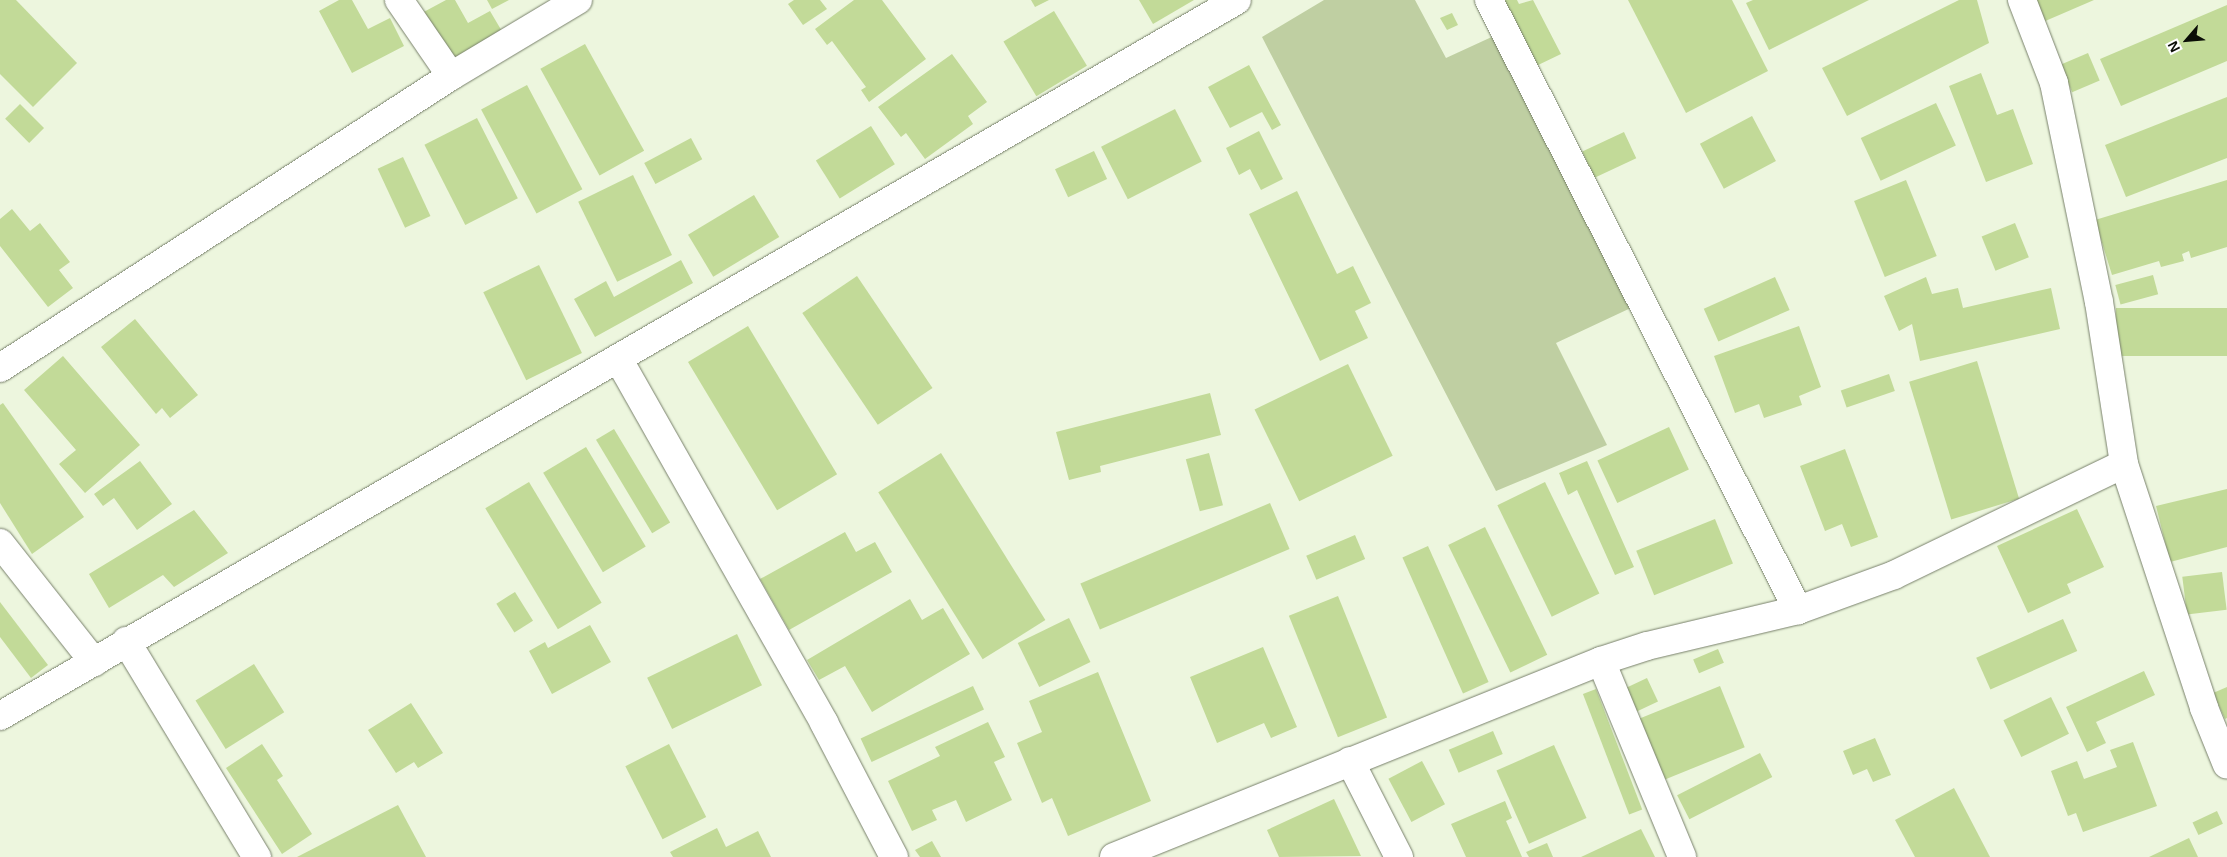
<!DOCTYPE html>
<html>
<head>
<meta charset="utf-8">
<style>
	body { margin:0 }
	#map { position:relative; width:2227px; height:857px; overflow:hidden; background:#edf6de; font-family:Helvetica,sans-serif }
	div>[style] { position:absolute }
	.green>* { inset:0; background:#bfcfa2 }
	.building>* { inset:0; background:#c2da98; transform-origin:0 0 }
	.roads { filter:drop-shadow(0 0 1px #78806b) drop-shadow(0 0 1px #78806b) }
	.minor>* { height:28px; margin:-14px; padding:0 14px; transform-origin:14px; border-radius:14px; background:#fff }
	.tertiary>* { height:28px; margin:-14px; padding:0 14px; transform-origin:14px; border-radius:14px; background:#fff }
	span { translate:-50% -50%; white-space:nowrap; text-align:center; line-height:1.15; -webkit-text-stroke:4px #fff; paint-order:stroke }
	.north { position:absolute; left:2162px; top:15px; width:50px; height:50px; -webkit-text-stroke:4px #fff; paint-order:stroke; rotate:243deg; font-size:14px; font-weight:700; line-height:20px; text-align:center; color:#0a0d06 }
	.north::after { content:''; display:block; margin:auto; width:18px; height:22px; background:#0a0d06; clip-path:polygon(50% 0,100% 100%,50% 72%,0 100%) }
</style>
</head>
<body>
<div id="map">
	<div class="green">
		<i style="clip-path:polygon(1324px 0,1415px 0,1446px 58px,1496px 35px,1635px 306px,1556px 343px,1607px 445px,1496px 491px,1262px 37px)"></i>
	</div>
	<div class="building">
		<i style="clip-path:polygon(0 0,16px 0,77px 63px,33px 107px,0 74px)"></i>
		<i style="clip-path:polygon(339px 0,352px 0,368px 29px,390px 18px,404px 46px,352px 73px,319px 11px)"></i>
		<i style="clip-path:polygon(446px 0,455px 0,468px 23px,490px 11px,503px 33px,448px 64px,420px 14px)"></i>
		<i style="clip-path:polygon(487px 0,509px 0,492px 9px)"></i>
		<i style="clip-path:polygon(794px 0,820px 0,827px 9px,803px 25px,788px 4px)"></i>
		<i style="clip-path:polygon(854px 0,882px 0,926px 59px,869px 102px,861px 90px,866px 87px,832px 41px,827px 45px,815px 29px)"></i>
		<i style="clip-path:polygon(1031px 0,1049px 0,1035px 7px)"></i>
		<i style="clip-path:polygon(1139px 0,1194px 0,1153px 24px)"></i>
		<i style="clip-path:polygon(1498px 0,1517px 0,1519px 4px,1533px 0,1561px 54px,1534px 67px)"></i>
		<i style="clip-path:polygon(1628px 0,1732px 0,1768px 71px,1686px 113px)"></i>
		<i style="clip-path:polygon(1753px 0,1869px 0,1769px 50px,1746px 3px)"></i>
		<i style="clip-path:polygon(1959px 0,1977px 0,1989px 43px,1847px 116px,1822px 68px)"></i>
		<i style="clip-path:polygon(2033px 0,2094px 0,2043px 22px)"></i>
		<i style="clip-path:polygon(2227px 5px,2227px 61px,2121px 106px,2100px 59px)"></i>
		<i style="left:1054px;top:11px;width:64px;height:59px;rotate:59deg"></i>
		<i style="clip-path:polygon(1452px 13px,1458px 25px,1447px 30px,1440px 18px)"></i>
		<i style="left:585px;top:44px;width:122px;height:51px;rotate:61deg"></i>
		<i style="left:2088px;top:53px;width:30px;height:30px;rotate:67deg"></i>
		<i style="clip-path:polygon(952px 54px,987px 102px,968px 116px,973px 124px,925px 159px,906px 133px,901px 137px,878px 107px)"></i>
		<i style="clip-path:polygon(1249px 65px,1281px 125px,1272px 130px,1262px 112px,1230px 128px,1208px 87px)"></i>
		<i style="clip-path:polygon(1981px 73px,1997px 115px,2013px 109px,2033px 164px,1986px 182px,1949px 86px)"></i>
		<i style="left:527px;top:85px;width:118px;height:52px;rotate:62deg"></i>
		<i style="clip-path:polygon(2227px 97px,2227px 158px,2126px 197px,2105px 145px)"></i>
		<i style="left:1936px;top:103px;width:47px;height:83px;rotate:65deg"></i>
		<i style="left:20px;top:104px;width:34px;height:21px;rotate:45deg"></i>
		<i style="left:1175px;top:109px;width:59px;height:83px;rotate:63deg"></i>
		<i style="left:1752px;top:116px;width:51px;height:59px;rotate:62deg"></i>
		<i style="left:477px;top:118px;width:90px;height:59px;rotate:63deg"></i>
		<i style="left:871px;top:126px;width:45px;height:65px;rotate:58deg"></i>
		<i style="clip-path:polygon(1259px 131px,1283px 179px,1261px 190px,1250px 169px,1239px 175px,1226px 148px)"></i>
		<i style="left:1624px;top:132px;width:29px;height:46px;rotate:65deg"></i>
		<i style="left:691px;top:138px;width:24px;height:53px;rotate:62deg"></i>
		<i style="left:1094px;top:151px;width:31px;height:43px;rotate:65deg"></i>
		<i style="left:403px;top:157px;width:65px;height:28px;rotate:65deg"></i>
		<i style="left:633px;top:175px;width:89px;height:61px;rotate:64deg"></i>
		<i style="left:1906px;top:180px;width:82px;height:56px;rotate:68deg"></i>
		<i style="clip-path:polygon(2227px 180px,2227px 247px,2191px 258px,2189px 251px,2182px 254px,2184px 261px,2161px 267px,2159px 261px,2112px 275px,2095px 220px)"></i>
		<i style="clip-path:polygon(1297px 191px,1337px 274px,1353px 266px,1371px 303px,1355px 311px,1368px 338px,1320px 361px,1249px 214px)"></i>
		<i style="left:754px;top:195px;width:49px;height:77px;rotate:59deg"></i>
		<i style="clip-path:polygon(12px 209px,30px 231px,40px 223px,70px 262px,59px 270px,73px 288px,48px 307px,0 246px,0 219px)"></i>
		<i style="left:2015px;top:223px;width:37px;height:36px;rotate:68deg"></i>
		<i style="clip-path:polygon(681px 260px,693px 283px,595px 337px,574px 299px,606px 281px,614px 297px)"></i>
		<i style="left:539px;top:265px;width:98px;height:62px;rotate:64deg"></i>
		<i style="left:2153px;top:275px;width:20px;height:39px;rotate:75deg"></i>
		<i style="left:857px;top:276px;width:135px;height:66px;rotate:56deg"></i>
		<i style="left:1775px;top:277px;width:36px;height:78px;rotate:66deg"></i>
		<i style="clip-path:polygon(1926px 277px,1932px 294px,1958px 288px,1963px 308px,2051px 288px,2060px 329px,1920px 361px,1912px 324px,1899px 331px,1884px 296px)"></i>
		<i style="left:2227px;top:308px;width:48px;height:111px;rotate:90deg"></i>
		<i style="clip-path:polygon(135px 319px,198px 395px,170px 418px,162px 408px,156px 414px,101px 347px)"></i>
		<i style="left:748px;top:326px;width:173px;height:70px;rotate:59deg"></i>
		<i style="clip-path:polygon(1799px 326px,1821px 387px,1799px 396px,1802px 405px,1764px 418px,1759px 404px,1735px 413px,1714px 356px)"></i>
		<i style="clip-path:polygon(63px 356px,140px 445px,85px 493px,59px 464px,76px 450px,24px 390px)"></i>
		<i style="left:1977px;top:361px;width:144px;height:71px;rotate:73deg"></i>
		<i style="left:1348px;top:364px;width:102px;height:104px;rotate:64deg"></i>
		<i style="left:1889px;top:374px;width:18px;height:51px;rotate:71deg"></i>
		<i style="clip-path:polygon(1210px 393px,1221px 435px,1100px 466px,1101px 472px,1069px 480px,1056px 432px)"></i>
		<i style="clip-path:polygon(3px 403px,84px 517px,32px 554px,0 503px,0 405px)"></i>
		<i style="left:1669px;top:427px;width:47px;height:79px;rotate:65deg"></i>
		<i style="left:614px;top:429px;width:109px;height:21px;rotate:59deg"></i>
		<i style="left:586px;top:447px;width:116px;height:50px;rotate:59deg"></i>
		<i style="clip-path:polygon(1845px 449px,1878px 537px,1851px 547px,1842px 524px,1825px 531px,1800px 466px)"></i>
		<i style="left:941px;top:453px;width:197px;height:74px;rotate:58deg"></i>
		<i style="left:1209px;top:453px;width:54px;height:24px;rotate:75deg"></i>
		<i style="clip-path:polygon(140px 461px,172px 504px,137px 530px,114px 498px,103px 506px,94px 494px)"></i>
		<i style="clip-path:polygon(1587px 461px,1634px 567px,1615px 575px,1577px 490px,1568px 495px,1559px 473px)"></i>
		<i style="left:529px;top:482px;width:141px;height:51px;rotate:59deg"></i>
		<i style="left:1545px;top:482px;width:124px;height:53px;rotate:64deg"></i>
		<i style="clip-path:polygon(2227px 489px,2227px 547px,2170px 562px,2156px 506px)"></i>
		<i style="left:1270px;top:503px;width:50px;height:206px;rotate:67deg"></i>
		<i style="clip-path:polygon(2077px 509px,2104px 567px,2067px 584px,2071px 593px,2028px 613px,1997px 546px)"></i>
		<i style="clip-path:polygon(194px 510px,228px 553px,174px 587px,163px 575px,109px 608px,89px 574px)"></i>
		<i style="left:1715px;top:519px;width:48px;height:85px;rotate:68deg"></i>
		<i style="left:1485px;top:527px;width:142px;height:41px;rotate:64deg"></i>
		<i style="clip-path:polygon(845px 532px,856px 552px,875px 542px,892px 572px,789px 630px,760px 579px)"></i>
		<i style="left:1355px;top:535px;width:26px;height:53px;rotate:67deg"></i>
		<i style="left:1428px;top:546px;width:149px;height:28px;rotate:66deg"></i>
		<i style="left:2222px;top:572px;width:38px;height:40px;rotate:83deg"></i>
		<i style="left:515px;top:592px;width:34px;height:22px;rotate:58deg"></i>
		<i style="left:1338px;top:596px;width:131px;height:53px;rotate:68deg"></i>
		<i style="clip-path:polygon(910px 599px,922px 620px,943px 608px,970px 654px,872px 712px,845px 666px,819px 680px,807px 660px)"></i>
		<i style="clip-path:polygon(0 602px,48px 665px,31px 678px,0 637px)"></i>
		<i style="left:1069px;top:618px;width:49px;height:57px;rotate:64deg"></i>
		<i style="left:2063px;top:619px;width:35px;height:95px;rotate:66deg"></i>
		<i style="clip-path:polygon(590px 625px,611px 662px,552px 694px,529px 651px,545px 642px,548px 648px)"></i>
		<i style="left:737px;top:634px;width:57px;height:100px;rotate:64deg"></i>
		<i style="clip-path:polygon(1263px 647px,1297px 727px,1271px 738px,1264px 723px,1217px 743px,1190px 677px)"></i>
		<i style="left:1718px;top:649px;width:15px;height:27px;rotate:67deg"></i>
		<i style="left:254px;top:664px;width:57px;height:69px;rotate:58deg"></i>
		<i style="clip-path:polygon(2144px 671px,2155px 695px,2096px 722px,2106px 743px,2087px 752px,2066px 707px)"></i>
		<i style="clip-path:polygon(1098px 672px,1151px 801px,1068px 836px,1052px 798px,1042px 803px,1017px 743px,1042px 732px,1029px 701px)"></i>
		<i style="left:1647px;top:678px;width:26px;height:24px;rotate:65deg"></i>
		<i style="left:973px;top:686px;width:26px;height:124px;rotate:65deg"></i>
		<i style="left:1720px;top:686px;width:66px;height:88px;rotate:68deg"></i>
		<i style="clip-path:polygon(2227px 687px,2227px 718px,2225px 719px,2213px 693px)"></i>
		<i style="left:1596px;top:689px;width:129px;height:14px;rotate:69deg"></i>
		<i style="left:2051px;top:697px;width:41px;height:53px;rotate:64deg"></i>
		<i style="clip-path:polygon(411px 703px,443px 753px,418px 768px,414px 762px,396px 773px,368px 730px)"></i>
		<i style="clip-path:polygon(988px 722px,1005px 757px,994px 762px,1012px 800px,966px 822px,956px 800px,932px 810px,937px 820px,912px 831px,888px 781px,940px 756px,935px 747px)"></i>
		<i style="left:1493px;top:731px;width:25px;height:48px;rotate:67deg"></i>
		<i style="clip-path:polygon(1875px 738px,1891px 775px,1873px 782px,1867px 769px,1853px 775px,1843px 751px)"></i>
		<i style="clip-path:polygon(2133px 742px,2157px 806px,2083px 832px,2076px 813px,2068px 816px,2051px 771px,2077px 761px,2084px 779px,2117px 767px,2110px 750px)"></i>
		<i style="clip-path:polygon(262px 744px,283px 776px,277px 780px,312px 834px,282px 854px,226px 768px)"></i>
		<i style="left:669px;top:744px;width:82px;height:49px;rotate:63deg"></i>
		<i style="left:1554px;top:745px;width:80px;height:63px;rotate:66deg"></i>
		<i style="left:1760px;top:753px;width:27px;height:93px;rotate:63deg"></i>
		<i style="left:1422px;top:761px;width:49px;height:38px;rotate:62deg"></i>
		<i style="clip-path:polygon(1954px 788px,1990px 857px,1915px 857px,1895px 820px)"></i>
		<i style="clip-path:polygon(1334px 799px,1361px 856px,1279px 857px,1267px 830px)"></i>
		<i style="clip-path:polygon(1505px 801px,1512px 818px,1506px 821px,1522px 857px,1466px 857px,1451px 824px)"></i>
		<i style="clip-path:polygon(398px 805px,426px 857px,297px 857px)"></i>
		<i style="left:2217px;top:811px;width:14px;height:27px;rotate:65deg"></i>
		<i style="clip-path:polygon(717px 828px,726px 847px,758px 831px,771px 857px,673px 857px,670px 852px)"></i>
		<i style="clip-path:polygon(1641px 829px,1655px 857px,1581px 857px)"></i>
		<i style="clip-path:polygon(2189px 838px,2198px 857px,2149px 857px)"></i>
		<i style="clip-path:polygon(932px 841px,941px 857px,920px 857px,915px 850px)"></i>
		<i style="clip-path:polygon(1547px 843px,1553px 857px,1529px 857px,1526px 852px)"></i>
	</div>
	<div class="roads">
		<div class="minor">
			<i style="left:399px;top:0;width:92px;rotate:55.6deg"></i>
			<i style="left:1489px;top:0;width:684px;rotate:63.14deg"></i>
			<i style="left:1798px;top:610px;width:102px;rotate:-20deg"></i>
			<i style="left:1894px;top:575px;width:255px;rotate:-25.8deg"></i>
			<i style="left:2022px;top:0;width:89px;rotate:68.9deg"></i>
			<i style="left:2054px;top:83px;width:224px;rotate:78.4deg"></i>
			<i style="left:2099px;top:302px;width:164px;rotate:81.2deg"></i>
			<i style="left:2124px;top:464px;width:257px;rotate:71.8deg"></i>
			<i style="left:2204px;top:708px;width:61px;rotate:68deg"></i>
			<i style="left:619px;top:360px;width:417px;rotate:60.5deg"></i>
			<i style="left:824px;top:723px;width:151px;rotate:62.4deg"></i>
			<i style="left:0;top:368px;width:537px;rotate:-32.92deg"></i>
			<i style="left:451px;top:76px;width:148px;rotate:-30.9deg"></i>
			<i style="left:0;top:543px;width:152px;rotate:51.7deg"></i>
			<i style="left:126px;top:641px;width:253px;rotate:58.8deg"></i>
			<i style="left:1601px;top:661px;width:212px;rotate:67.5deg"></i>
			<i style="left:1350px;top:761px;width:108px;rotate:63deg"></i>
			<i style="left:1114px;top:857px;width:525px;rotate:-21.92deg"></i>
			<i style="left:1601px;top:661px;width:48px;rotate:-18.1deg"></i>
			<i style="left:1647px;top:646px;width:155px;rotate:-13.4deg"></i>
		</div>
		<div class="tertiary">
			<i style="left:0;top:716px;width:1429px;rotate:-30.06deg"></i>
		</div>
	</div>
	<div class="north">N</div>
</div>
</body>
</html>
